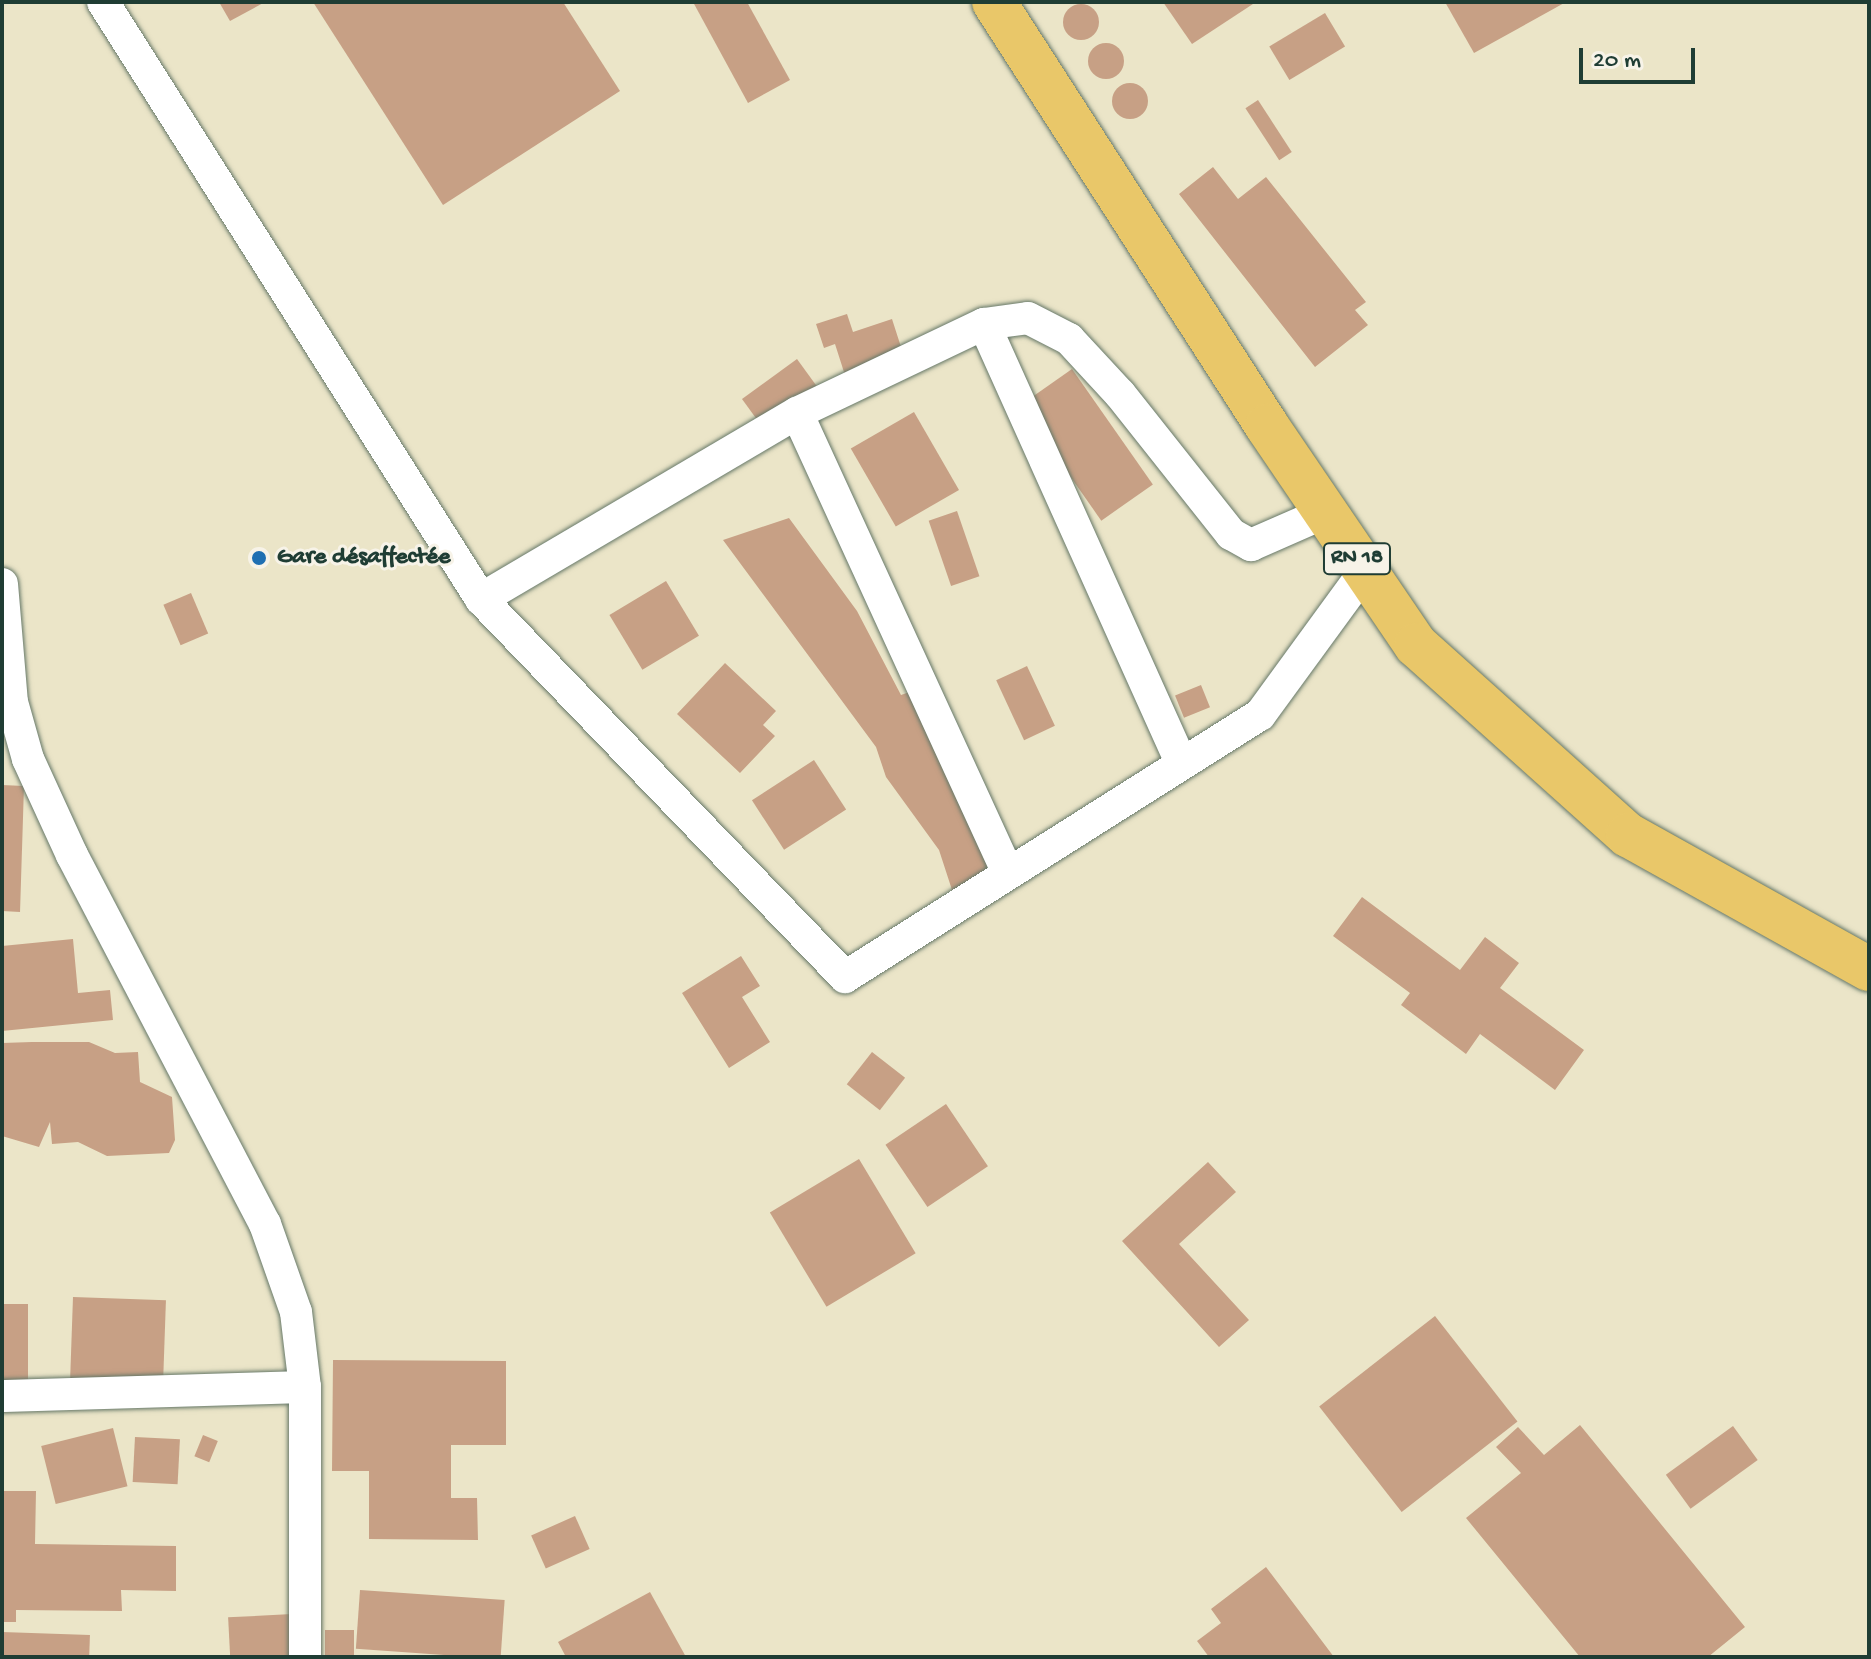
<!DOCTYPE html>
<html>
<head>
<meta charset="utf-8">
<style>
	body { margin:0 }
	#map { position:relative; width:1871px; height:1659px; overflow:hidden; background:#ebe5c8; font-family:"Gochi Hand",sans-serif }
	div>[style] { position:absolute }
	.building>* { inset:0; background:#c7a085; transform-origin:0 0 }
	.round { border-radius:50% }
	.roads { filter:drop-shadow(0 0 2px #667868) drop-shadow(0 0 2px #667868) }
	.minor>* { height:32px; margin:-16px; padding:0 16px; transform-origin:16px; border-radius:16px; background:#fff }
	.primary>* { height:44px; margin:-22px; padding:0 22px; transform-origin:22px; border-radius:22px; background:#e9c769 }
	.dots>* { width:22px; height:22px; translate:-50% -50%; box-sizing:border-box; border:4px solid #f7f3e8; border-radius:50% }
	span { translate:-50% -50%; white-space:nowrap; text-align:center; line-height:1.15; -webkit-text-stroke:6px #f7f3e8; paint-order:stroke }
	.shield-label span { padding:2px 6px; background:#f7f3e8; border:2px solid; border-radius:6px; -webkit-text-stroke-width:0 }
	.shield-label { font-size:22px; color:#1f3d34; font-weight:700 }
	.poi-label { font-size:24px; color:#1f3d34; font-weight:700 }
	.left { translate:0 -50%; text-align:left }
	.frame { position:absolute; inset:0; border:4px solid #1f3d34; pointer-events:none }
	.scale { position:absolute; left:1579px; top:48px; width:116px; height:36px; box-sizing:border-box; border:4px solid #1f3d34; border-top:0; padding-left:10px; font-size:24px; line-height:28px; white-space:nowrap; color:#1f3d34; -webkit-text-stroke:6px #f7f3e8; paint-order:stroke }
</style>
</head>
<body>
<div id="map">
	<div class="building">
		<i style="clip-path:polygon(219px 2px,265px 2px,230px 21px)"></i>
		<i style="clip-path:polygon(313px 2px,563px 2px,620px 91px,443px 205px)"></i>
		<i style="clip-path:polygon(693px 2px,747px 2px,790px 80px,748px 103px)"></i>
		<i style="clip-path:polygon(1163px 2px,1256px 2px,1192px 44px)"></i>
		<i style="clip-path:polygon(1445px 2px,1566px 2px,1474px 53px)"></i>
		<i class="round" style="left:1063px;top:4px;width:36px;height:36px"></i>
		<i style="left:1325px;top:13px;width:39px;height:65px;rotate:59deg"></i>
		<i class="round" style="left:1088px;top:43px;width:36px;height:36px"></i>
		<i class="round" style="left:1112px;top:83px;width:36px;height:36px"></i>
		<i style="left:1258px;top:100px;width:62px;height:15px;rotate:57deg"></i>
		<i style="clip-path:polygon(1213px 167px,1238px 199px,1266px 177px,1366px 302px,1355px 310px,1368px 325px,1315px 367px,1179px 194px)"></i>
		<i style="clip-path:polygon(847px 314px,853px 332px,892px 319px,910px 375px,851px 394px,835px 344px,824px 348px,816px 324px)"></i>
		<i style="left:797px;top:359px;width:51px;height:68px;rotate:54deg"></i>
		<i style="left:1072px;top:369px;width:141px;height:63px;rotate:55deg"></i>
		<i style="left:914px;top:412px;width:90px;height:73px;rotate:60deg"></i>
		<i style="left:957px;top:511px;width:69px;height:30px;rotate:71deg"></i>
		<i style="clip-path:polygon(789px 518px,857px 611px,901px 695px,921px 688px,1004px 887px,953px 893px,939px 850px,886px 777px,876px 747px,723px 540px)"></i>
		<i style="left:666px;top:581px;width:64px;height:66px;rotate:59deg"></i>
		<i style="left:191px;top:593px;width:44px;height:30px;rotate:67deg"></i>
		<i style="clip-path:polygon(725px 663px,776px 711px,763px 725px,775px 736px,740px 773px,677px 714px)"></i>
		<i style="left:1027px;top:666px;width:66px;height:34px;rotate:65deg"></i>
		<i style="left:1201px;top:685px;width:24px;height:28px;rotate:68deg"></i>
		<i style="left:814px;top:760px;width:59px;height:74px;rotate:57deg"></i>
		<i style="clip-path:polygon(2px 785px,24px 786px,20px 912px,2px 911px)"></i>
		<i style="clip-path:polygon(1362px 897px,1460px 970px,1485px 937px,1519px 963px,1500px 988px,1584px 1050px,1555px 1090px,1480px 1034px,1466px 1054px,1401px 1005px,1410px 993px,1333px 936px)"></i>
		<i style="clip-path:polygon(73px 939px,78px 993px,110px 990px,113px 1020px,2px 1031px,2px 946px)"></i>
		<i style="clip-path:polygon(741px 956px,760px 986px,742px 997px,770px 1042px,729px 1068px,682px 993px)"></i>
		<i style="clip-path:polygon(32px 1042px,89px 1042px,115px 1053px,138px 1052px,140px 1082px,172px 1097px,175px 1140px,169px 1153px,107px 1156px,78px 1142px,52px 1144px,50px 1122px,39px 1147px,2px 1136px,2px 1043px)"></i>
		<i style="left:872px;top:1052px;width:42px;height:41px;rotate:38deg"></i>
		<i style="left:946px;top:1104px;width:75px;height:73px;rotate:56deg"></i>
		<i style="left:859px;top:1159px;width:110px;height:104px;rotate:59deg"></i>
		<i style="clip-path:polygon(1208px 1162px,1236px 1192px,1179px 1244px,1249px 1320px,1219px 1347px,1122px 1241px)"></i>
		<i style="left:73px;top:1297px;width:93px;height:91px;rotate:2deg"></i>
		<i style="left:2px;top:1304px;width:26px;height:79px"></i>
		<i style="left:1435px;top:1316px;width:134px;height:147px;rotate:52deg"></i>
		<i style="clip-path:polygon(333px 1360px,506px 1361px,506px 1445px,451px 1445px,451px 1498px,477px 1498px,478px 1540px,369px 1539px,369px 1471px,332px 1471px)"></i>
		<i style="clip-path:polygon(1580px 1425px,1745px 1627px,1708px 1657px,1580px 1657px,1466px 1518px,1521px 1473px,1496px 1447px,1518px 1427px,1544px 1455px)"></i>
		<i style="left:1733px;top:1426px;width:42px;height:83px;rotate:54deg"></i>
		<i style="left:113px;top:1428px;width:60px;height:74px;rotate:76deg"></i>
		<i style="left:203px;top:1435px;width:16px;height:23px;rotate:22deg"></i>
		<i style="left:135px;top:1437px;width:45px;height:45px;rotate:3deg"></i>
		<i style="clip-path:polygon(2px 1491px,36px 1491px,35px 1544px,176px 1546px,176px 1591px,121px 1590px,122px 1611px,16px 1610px,16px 1622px,2px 1622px)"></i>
		<i style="left:575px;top:1516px;width:36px;height:48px;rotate:66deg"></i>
		<i style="clip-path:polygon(1266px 1567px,1334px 1657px,1209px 1657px,1197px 1641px,1221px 1623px,1211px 1609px)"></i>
		<i style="left:360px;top:1590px;width:145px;height:59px;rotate:4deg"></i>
		<i style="clip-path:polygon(650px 1592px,686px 1657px,566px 1657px,558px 1642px)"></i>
		<i style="left:311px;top:1613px;width:44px;height:83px;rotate:87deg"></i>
		<i style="left:325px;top:1630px;width:29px;height:27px"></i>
		<i style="left:2px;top:1632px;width:88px;height:25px;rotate:2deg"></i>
	</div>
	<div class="roads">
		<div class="minor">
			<i style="left:103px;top:2px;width:707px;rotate:57.66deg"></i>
			<i style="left:481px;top:599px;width:525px;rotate:46.08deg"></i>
			<i style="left:845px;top:977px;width:491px;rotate:-32.3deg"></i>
			<i style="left:1260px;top:715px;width:178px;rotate:-53.9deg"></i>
			<i style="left:984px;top:324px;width:481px;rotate:65.8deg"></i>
			<i style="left:797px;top:413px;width:504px;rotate:65.37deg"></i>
			<i style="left:2px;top:584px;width:118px;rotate:85.2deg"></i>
			<i style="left:12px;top:702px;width:59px;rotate:74.3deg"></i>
			<i style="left:28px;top:759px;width:106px;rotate:65.4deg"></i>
			<i style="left:72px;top:855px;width:416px;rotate:62.4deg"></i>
			<i style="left:265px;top:1224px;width:93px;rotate:70.6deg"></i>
			<i style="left:296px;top:1312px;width:76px;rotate:83.2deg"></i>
			<i style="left:305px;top:1387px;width:270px;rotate:90deg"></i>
			<i style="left:481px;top:599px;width:367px;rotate:-30.5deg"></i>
			<i style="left:797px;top:413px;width:207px;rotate:-25.5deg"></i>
			<i style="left:984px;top:324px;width:44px;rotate:-7.8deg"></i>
			<i style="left:1028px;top:318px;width:46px;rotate:27.1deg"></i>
			<i style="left:1069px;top:339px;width:75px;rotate:47.2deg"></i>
			<i style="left:1120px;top:394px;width:179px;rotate:51.6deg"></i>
			<i style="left:1231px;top:534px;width:23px;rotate:29deg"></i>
			<i style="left:1251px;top:545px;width:82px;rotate:-23.7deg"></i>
			<i style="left:2px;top:1396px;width:303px;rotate:-1.7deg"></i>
		</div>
		<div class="primary">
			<i style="left:994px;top:2px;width:504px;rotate:57.22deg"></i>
			<i style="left:1267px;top:426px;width:265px;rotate:55.8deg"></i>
			<i style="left:1416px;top:645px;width:285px;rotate:41.9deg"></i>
			<i style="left:1628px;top:835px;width:276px;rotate:29.1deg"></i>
		</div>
	</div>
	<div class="dots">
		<i style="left:259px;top:558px;background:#1f6fb2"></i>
	</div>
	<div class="shield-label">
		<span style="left:1357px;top:559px">RN 18</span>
	</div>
	<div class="poi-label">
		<span class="left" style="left:277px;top:558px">Gare désaffectée</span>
	</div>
	<div class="frame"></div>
	<div class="scale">20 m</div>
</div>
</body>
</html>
